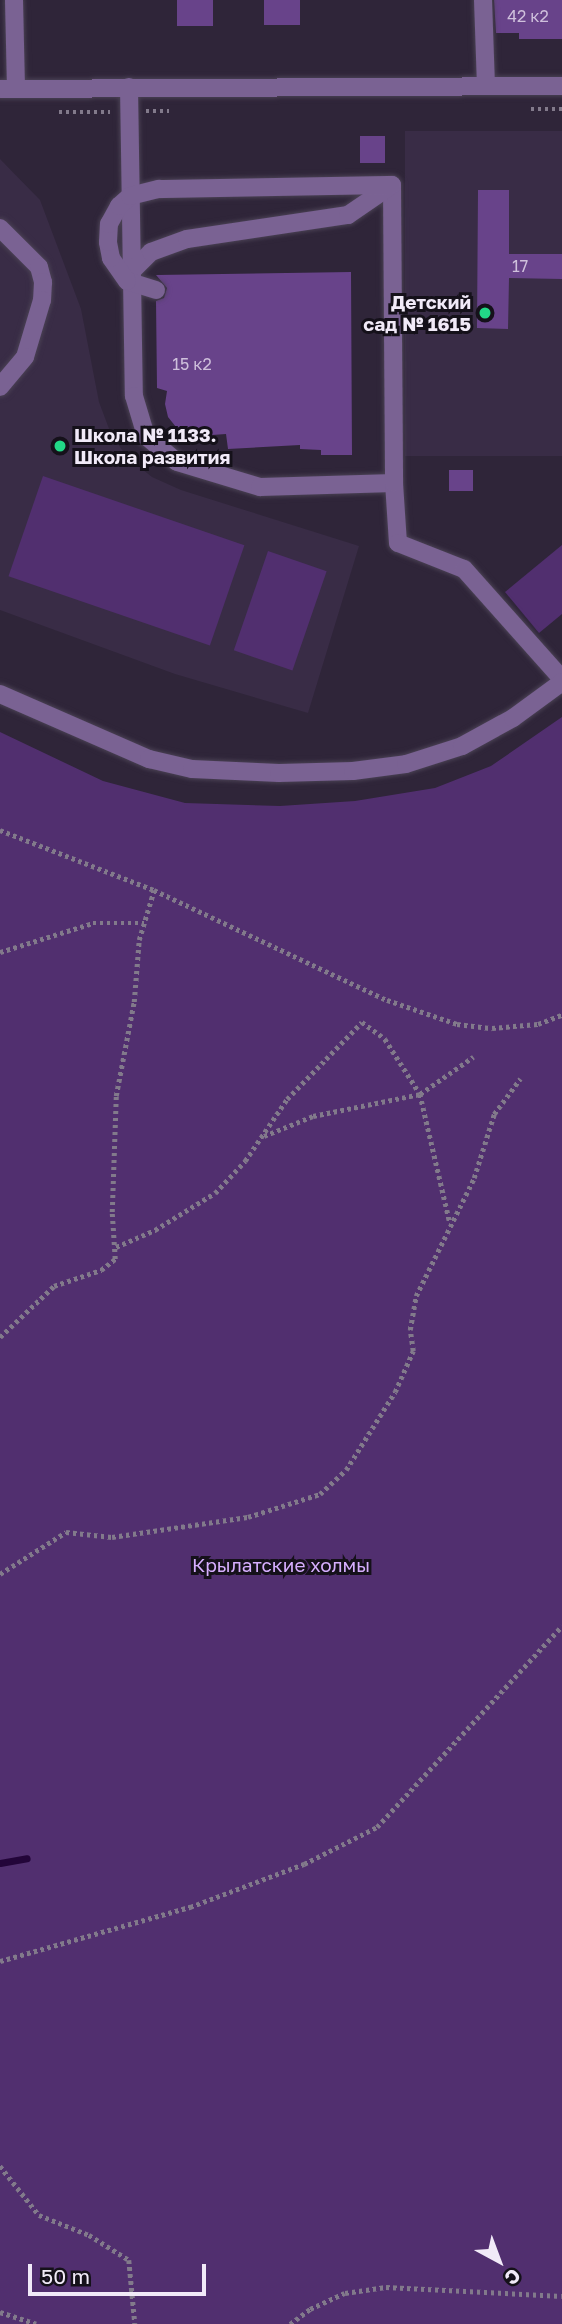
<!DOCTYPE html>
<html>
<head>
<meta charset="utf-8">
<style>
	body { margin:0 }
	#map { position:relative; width:562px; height:2324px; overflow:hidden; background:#2f2539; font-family:"Golos Text",sans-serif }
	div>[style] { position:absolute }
	.built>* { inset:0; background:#392c46; transform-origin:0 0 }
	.green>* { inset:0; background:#512f6f; transform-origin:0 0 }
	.stream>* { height:7px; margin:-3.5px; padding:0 3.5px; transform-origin:3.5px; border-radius:3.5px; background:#230539 }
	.building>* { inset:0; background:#68438a; transform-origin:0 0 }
	.path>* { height:4.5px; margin-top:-2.25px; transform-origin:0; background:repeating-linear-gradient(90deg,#827a8b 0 3.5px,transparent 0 7px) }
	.roads { filter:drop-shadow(0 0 2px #4a4154) drop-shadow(0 0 2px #4a4154) }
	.minor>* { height:18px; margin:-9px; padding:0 9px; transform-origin:9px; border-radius:9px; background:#7a6293 }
	.dots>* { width:19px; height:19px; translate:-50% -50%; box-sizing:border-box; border:4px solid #15111a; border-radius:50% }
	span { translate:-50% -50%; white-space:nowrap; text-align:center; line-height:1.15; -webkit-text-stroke:6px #15111a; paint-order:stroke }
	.number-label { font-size:16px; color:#cfc0dc }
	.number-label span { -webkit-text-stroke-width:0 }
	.poi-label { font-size:19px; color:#f1eaf8; font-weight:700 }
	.right { translate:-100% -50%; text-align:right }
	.left { translate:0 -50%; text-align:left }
	.park-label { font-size:19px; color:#d6aefe }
	.north { position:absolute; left:464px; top:2226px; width:70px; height:70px; -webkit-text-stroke:5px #15111a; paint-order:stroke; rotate:139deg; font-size:19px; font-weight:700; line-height:28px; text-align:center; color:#f1eaf8 }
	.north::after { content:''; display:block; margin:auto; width:24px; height:32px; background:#f1eaf8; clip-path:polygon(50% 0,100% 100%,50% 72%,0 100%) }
	.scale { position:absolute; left:28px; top:2264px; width:178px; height:32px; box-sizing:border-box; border:4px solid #f1eaf8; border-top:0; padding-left:9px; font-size:21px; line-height:24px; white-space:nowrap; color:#f1eaf8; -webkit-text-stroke:5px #15111a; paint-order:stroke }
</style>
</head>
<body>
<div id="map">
	<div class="built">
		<i style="left:562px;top:131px;width:325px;height:157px;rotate:90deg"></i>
		<i style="clip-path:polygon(0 159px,40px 200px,81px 309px,99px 402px,111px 434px,127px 457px,152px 477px,181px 490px,359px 546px,308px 713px,175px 674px,0 610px)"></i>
	</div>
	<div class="green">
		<i style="left:43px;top:476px;width:213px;height:106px;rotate:19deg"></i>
		<i style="clip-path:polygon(562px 545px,562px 614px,539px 633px,505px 592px)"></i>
		<i style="left:268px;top:551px;width:62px;height:105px;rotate:19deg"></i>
		<i style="clip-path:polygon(562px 717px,562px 2324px,0 2324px,0 732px,103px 781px,185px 803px,280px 806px,355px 801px,435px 788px,491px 766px)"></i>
	</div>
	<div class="stream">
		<i style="left:0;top:1863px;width:27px;rotate:-10deg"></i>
	</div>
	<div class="building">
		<i style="left:177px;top:0;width:36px;height:26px"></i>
		<i style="left:264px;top:0;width:36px;height:25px"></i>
		<i style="clip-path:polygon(494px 0,562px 0,562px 39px,519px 39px,519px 33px,496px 33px)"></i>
		<i style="left:360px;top:136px;width:25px;height:27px"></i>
		<i style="clip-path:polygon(478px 190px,509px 190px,509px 254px,562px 254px,562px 279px,509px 278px,508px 329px,477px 328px)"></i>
		<i style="clip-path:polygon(351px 272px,352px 455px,321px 455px,321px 450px,300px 449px,300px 445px,228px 449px,226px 434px,184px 437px,168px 417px,165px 404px,167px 391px,157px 388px,156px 301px,164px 298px,167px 288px,156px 275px)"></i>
		<i style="left:449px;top:470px;width:24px;height:21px"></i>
	</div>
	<div class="path">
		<i style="left:531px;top:109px;width:31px"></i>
		<i style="left:146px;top:111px;width:23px"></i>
		<i style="left:59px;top:112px;width:51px"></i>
		<i style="left:0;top:830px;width:165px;rotate:21.3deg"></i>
		<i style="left:154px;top:890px;width:258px;rotate:25.3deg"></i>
		<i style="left:387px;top:1000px;width:74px;rotate:18.9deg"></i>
		<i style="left:457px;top:1024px;width:35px;rotate:7deg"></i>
		<i style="left:492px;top:1028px;width:46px;rotate:-5deg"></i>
		<i style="left:538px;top:1024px;width:26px;rotate:-21deg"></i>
		<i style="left:0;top:952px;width:97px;rotate:-17.3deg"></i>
		<i style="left:93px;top:923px;width:51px"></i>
		<i style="left:264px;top:1136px;width:53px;rotate:-22.2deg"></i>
		<i style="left:313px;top:1116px;width:109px;rotate:-11.6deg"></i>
		<i style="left:420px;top:1094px;width:65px;rotate:-34.9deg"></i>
		<i style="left:116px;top:1247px;width:43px;rotate:-23.6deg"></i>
		<i style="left:155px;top:1230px;width:70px;rotate:-31.7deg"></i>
		<i style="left:215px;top:1193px;width:44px;rotate:-46.8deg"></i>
		<i style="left:245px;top:1161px;width:75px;rotate:-55.9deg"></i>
		<i style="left:287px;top:1099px;width:107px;rotate:-45.8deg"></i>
		<i style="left:362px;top:1022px;width:29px;rotate:36deg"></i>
		<i style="left:385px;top:1039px;width:65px;rotate:57.5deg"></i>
		<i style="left:420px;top:1094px;width:132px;rotate:76.9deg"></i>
		<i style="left:0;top:1337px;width:74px;rotate:-43.4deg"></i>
		<i style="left:54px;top:1286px;width:50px;rotate:-18.8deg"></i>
		<i style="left:101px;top:1270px;width:18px;rotate:-38deg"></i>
		<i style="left:115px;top:1259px;width:47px;rotate:-93.7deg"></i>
		<i style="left:112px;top:1212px;width:116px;rotate:-88deg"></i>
		<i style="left:116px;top:1096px;width:96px;rotate:-79.2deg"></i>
		<i style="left:134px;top:1002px;width:62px;rotate:-85.4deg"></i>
		<i style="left:139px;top:940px;width:52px;rotate:-73.3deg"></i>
		<i style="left:0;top:1574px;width:78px;rotate:-32.5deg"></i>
		<i style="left:66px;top:1532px;width:46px;rotate:6.2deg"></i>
		<i style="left:112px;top:1537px;width:137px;rotate:-8.4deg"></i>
		<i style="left:248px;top:1517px;width:76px;rotate:-17.7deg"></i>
		<i style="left:320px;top:1494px;width:35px;rotate:-43deg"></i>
		<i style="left:346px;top:1470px;width:92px;rotate:-57.9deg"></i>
		<i style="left:395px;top:1392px;width:45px;rotate:-66.3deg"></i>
		<i style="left:413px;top:1351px;width:21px;rotate:-98deg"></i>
		<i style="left:410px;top:1330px;width:35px;rotate:-80deg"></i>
		<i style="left:416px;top:1296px;width:131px;rotate:-63.8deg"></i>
		<i style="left:474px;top:1178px;width:67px;rotate:-72.6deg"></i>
		<i style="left:494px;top:1114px;width:44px;rotate:-53.4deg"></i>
		<i style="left:0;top:1961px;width:198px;rotate:-15.9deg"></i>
		<i style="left:190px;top:1907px;width:122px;rotate:-20.7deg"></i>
		<i style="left:304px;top:1864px;width:82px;rotate:-26.9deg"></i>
		<i style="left:377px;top:1827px;width:273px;rotate:-47.4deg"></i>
		<i style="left:0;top:2166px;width:63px;rotate:51.5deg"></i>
		<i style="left:39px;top:2215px;width:54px;rotate:21.8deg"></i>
		<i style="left:89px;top:2235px;width:47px;rotate:32deg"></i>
		<i style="left:129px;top:2260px;width:64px;rotate:84.6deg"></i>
		<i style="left:0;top:2312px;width:38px;rotate:18deg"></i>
		<i style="left:290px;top:2324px;width:25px;rotate:-37deg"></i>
		<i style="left:310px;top:2309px;width:38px;rotate:-25deg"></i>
		<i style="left:345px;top:2293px;width:41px;rotate:-8.3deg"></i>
		<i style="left:386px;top:2287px;width:176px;rotate:2.9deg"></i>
	</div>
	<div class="roads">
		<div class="minor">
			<i style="left:14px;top:0;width:88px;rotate:88.7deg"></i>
			<i style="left:483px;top:0;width:84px;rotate:88deg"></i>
			<i style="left:129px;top:87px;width:309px;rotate:89.1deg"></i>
			<i style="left:134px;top:396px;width:42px;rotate:73.3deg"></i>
			<i style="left:146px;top:436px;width:40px;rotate:40deg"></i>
			<i style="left:177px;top:462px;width:87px;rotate:16.8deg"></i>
			<i style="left:260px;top:487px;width:134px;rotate:-1.7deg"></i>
			<i style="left:394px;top:483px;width:60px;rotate:86.2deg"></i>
			<i style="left:398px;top:543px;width:71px;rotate:21.5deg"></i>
			<i style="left:464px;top:569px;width:147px;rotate:48.3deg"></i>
			<i style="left:0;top:89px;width:562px;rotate:-0.31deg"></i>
			<i style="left:392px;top:185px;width:298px;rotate:89.6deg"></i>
			<i style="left:0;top:228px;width:55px;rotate:45deg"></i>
			<i style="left:39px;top:267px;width:16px;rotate:75deg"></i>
			<i style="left:43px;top:282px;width:18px;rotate:93deg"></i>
			<i style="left:42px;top:300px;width:59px;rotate:106.6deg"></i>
			<i style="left:25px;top:357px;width:39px;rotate:130deg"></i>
			<i style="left:132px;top:271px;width:27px;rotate:-45deg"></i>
			<i style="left:151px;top:252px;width:38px;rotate:-20deg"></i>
			<i style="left:187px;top:239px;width:163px;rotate:-8.5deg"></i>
			<i style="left:348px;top:215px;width:53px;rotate:-34.3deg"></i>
			<i style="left:156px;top:290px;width:30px;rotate:-163deg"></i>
			<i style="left:127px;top:281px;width:28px;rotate:-125deg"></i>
			<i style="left:111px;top:258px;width:16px;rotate:-101deg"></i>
			<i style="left:108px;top:242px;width:18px;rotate:-87deg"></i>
			<i style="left:109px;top:224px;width:21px;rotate:-61deg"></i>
			<i style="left:119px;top:206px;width:15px;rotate:-42deg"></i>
			<i style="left:130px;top:196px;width:30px;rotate:-14deg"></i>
			<i style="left:159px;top:189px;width:233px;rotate:-1deg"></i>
			<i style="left:0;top:694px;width:163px;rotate:23.6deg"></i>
			<i style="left:149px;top:759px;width:44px;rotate:13.1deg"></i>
			<i style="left:192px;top:769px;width:87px;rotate:2.6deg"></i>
			<i style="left:279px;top:773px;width:74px;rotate:-1.5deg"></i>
			<i style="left:353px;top:771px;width:53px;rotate:-7.5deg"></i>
			<i style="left:406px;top:764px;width:59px;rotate:-17.8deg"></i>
			<i style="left:462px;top:746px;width:58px;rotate:-28.8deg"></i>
			<i style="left:513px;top:718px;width:61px;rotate:-36.3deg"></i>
		</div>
	</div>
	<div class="dots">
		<i style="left:485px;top:313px;background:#22d887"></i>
		<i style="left:60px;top:446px;background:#22d887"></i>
	</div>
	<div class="number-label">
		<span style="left:528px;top:16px">42 к2</span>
		<span style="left:520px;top:266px">17</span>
		<span style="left:192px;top:364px">15 к2</span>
	</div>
	<div class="poi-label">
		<span class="right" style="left:471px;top:313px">Детский<br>сад № 1615</span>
		<span class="left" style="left:74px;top:446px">Школа № 1133.<br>Школа развития</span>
	</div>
	<div class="park-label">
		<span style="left:281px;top:1565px">Крылатские холмы</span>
	</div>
	<div class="north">С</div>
	<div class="scale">50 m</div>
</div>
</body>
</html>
